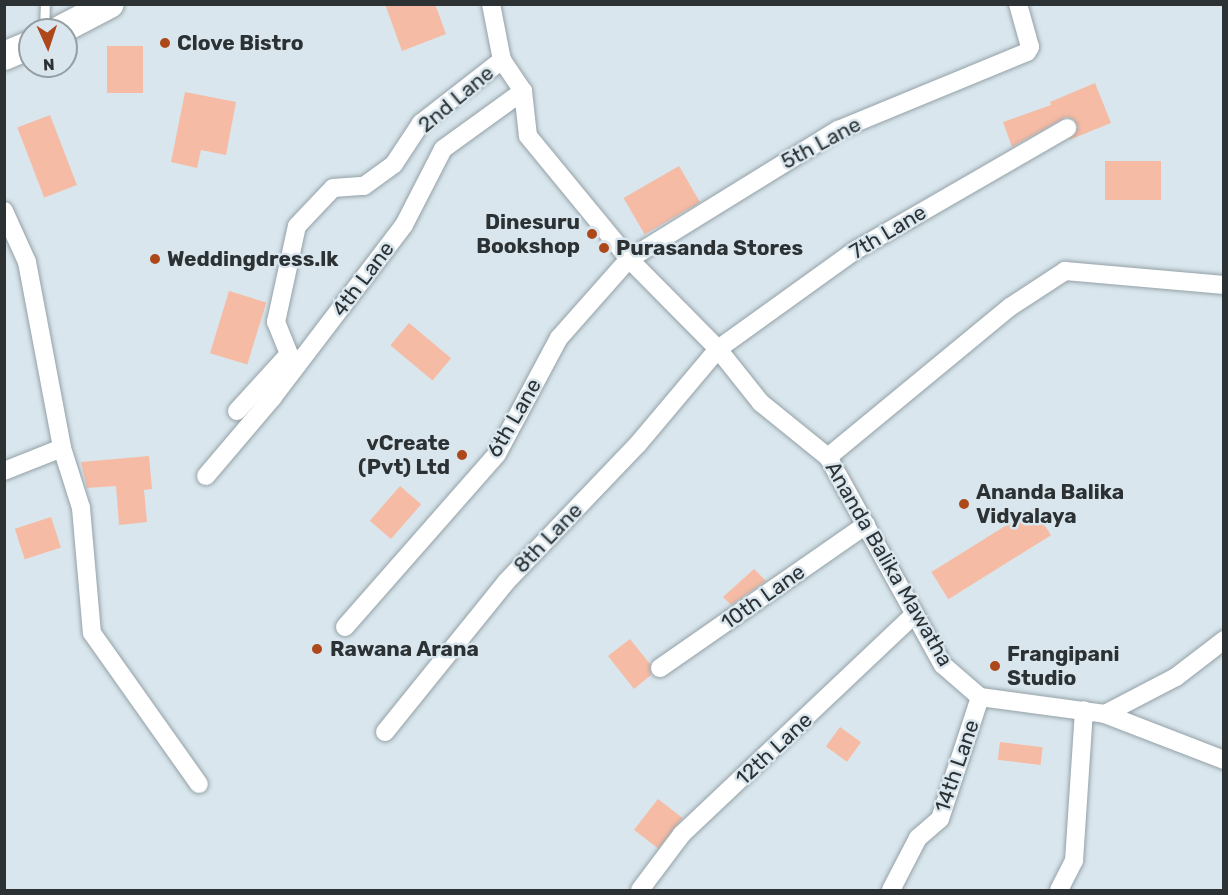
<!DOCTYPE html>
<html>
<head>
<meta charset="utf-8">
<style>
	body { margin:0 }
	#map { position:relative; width:1228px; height:895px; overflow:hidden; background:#d9e6ed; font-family:Rubik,sans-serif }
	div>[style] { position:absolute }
	.building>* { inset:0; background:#f6bba4; transform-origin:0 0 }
	.roads { filter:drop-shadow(0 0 2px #94a1a7) drop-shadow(0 0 2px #94a1a7) }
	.lane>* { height:9px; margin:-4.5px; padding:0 4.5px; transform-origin:4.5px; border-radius:4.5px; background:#fff }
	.street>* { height:18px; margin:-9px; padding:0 9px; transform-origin:9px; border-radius:9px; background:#fff }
	.primary>* { height:28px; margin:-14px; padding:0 14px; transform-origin:14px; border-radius:14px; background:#fff }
	.dots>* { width:16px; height:16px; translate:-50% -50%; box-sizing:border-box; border:3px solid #d9e6ed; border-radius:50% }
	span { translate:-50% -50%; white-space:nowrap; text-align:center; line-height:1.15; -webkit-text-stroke:5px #d9e6ed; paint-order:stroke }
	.poi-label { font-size:21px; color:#2c3134; font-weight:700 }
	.left { translate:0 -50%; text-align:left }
	.right { translate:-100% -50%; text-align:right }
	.street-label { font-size:21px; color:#2c3134 }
	.frame { position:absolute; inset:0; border:6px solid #2c3134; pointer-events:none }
	.north { position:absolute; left:18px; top:18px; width:60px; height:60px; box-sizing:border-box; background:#d9e6ed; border:2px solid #949ea3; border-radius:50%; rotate:177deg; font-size:16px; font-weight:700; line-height:24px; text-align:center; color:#2c3134 }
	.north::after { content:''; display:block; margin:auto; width:21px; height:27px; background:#ad481b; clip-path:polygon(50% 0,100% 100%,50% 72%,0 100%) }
</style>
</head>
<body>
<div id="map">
	<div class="building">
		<i style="clip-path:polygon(385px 4px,435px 4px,446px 34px,402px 51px)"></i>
		<i style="left:107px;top:46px;width:36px;height:47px"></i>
		<i style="clip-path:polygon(1095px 83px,1111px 123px,1069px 140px,1078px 127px,1073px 119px,1066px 117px,1012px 147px,1003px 122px,1051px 105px,1050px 102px)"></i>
		<i style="clip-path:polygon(185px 92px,236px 102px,226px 155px,201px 150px,197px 168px,171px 162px)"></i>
		<i style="left:50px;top:115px;width:75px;height:35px;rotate:69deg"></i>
		<i style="left:1105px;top:161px;width:56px;height:39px"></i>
		<i style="left:679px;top:166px;width:42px;height:64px;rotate:60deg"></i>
		<i style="left:229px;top:291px;width:39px;height:65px;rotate:17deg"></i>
		<i style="left:409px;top:323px;width:55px;height:29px;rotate:40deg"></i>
		<i style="clip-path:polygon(149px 456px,152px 489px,144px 490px,147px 522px,119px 525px,116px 486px,87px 488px,81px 462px)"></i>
		<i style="left:400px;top:486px;width:28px;height:46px;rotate:41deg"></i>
		<i style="left:1034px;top:508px;width:32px;height:121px;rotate:58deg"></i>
		<i style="left:51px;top:517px;width:32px;height:38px;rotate:72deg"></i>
		<i style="clip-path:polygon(754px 569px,766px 581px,731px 605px,723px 597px)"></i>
		<i style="clip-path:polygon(630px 639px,650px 664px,651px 675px,634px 689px,608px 656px)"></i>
		<i style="left:840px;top:727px;width:26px;height:24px;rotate:36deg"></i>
		<i style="left:1000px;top:742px;width:43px;height:18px;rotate:7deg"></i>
		<i style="left:658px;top:799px;width:31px;height:39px;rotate:38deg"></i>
	</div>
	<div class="roads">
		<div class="lane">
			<i style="left:44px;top:30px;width:26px;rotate:-88deg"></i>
		</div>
		<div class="street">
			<i style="left:491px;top:4px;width:57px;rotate:78.9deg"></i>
			<i style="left:502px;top:60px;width:37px;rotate:56deg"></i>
			<i style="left:523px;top:91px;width:45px;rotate:83.7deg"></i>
			<i style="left:528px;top:136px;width:159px;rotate:50.6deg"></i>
			<i style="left:629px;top:259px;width:127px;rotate:45.3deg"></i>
			<i style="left:718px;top:349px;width:69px;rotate:51.5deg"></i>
			<i style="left:761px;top:403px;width:86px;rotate:38.9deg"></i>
			<i style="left:828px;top:457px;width:238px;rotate:61.1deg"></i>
			<i style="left:943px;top:665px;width:49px;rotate:40.9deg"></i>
			<i style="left:980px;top:697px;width:126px;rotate:7.7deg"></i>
			<i style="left:1105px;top:714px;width:128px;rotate:21.1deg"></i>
			<i style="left:4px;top:211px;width:56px;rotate:65.7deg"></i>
			<i style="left:27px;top:262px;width:189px;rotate:79.3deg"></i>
			<i style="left:62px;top:448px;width:63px;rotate:72.4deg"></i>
			<i style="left:81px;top:508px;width:125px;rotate:85deg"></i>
			<i style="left:92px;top:633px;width:185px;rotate:54.7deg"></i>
			<i style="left:237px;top:411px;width:77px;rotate:-47.6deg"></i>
			<i style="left:289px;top:354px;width:35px;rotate:-112deg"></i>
			<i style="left:276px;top:322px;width:98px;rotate:-77.7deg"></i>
			<i style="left:297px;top:226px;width:52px;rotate:-46.5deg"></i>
			<i style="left:333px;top:188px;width:31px;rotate:-4deg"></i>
			<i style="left:364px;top:186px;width:37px;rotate:-36deg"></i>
			<i style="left:394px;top:164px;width:49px;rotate:-56.6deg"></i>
			<i style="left:421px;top:123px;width:103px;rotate:-37.9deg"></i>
			<i style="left:828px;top:457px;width:236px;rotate:-39.5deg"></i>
			<i style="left:1010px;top:307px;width:66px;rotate:-33.2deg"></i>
			<i style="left:1065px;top:271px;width:160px;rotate:5deg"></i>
			<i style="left:4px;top:471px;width:62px;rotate:-21.6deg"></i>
			<i style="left:206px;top:476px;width:104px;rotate:-49.7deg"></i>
			<i style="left:273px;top:397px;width:216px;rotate:-52.7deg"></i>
			<i style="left:404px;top:225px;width:85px;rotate:-62.8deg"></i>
			<i style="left:443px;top:149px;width:99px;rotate:-35.9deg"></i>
			<i style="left:345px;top:627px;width:230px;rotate:-48.7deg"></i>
			<i style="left:497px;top:454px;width:132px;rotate:-61.9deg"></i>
			<i style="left:559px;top:338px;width:106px;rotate:-48.5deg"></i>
			<i style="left:629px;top:259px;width:246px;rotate:-31.7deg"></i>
			<i style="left:838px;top:130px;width:204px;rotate:-22.4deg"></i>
			<i style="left:1027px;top:52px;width:6px;rotate:-59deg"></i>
			<i style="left:1030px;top:47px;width:45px;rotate:-105.6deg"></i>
			<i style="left:660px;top:668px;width:251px;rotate:-34.8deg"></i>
			<i style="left:1105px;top:714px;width:80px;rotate:-27.5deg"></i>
			<i style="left:1176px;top:677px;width:61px;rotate:-37.6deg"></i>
			<i style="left:385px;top:732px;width:193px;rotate:-51.1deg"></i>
			<i style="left:506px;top:582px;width:191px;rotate:-46.3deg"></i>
			<i style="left:638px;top:444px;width:124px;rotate:-49.9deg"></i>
			<i style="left:718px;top:349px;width:170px;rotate:-35.7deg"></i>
			<i style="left:856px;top:250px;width:244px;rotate:-30deg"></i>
			<i style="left:640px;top:890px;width:70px;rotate:-53.1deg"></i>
			<i style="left:682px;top:834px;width:320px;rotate:-43.4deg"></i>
			<i style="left:891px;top:890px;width:59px;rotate:-62.6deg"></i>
			<i style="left:918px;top:838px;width:29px;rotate:-41deg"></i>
			<i style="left:940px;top:819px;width:128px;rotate:-71.8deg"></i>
			<i style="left:1059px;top:890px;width:33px;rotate:-63deg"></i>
			<i style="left:1074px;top:861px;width:151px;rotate:-86.2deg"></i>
		</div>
		<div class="primary">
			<i style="left:60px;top:30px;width:56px;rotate:-27.5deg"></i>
			<i style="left:4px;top:56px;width:28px;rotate:-23deg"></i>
		</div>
	</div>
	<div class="dots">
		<i style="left:165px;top:43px;background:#ad481b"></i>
		<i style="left:592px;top:234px;background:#ad481b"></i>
		<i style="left:604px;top:248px;background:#ad481b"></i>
		<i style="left:155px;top:259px;background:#ad481b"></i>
		<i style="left:462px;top:455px;background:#ad481b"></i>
		<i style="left:964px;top:504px;background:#ad481b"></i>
		<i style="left:317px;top:649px;background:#ad481b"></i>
		<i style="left:995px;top:666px;background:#ad481b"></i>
	</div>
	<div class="poi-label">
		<span class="left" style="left:177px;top:43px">Clove Bistro</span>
		<span class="right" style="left:580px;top:234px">Dinesuru<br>Bookshop</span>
		<span class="left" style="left:616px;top:248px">Purasanda Stores</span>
		<span class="left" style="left:167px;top:259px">Weddingdress.lk</span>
		<span class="right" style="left:450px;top:455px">vCreate<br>(Pvt) Ltd</span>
		<span class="left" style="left:976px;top:504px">Ananda Balika<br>Vidyalaya</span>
		<span class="left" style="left:330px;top:649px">Rawana Arana</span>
		<span class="left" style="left:1007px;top:666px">Frangipani<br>Studio</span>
	</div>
	<div class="street-label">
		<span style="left:456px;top:99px;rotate:-40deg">2nd Lane</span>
		<span style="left:821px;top:143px;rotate:-28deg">5th Lane</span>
		<span style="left:888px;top:232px;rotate:-31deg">7th Lane</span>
		<span style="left:363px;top:279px;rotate:-53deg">4th Lane</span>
		<span style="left:514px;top:418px;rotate:-60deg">6th Lane</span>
		<span style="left:548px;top:538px;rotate:-46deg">8th Lane</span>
		<span style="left:889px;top:564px;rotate:60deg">Ananda Balika Mawatha</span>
		<span style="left:763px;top:597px;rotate:-35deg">10th Lane</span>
		<span style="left:774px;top:749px;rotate:-43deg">12th Lane</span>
		<span style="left:957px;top:766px;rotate:-71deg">14th Lane</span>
	</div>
	<div class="frame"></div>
	<div class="north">N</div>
</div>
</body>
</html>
